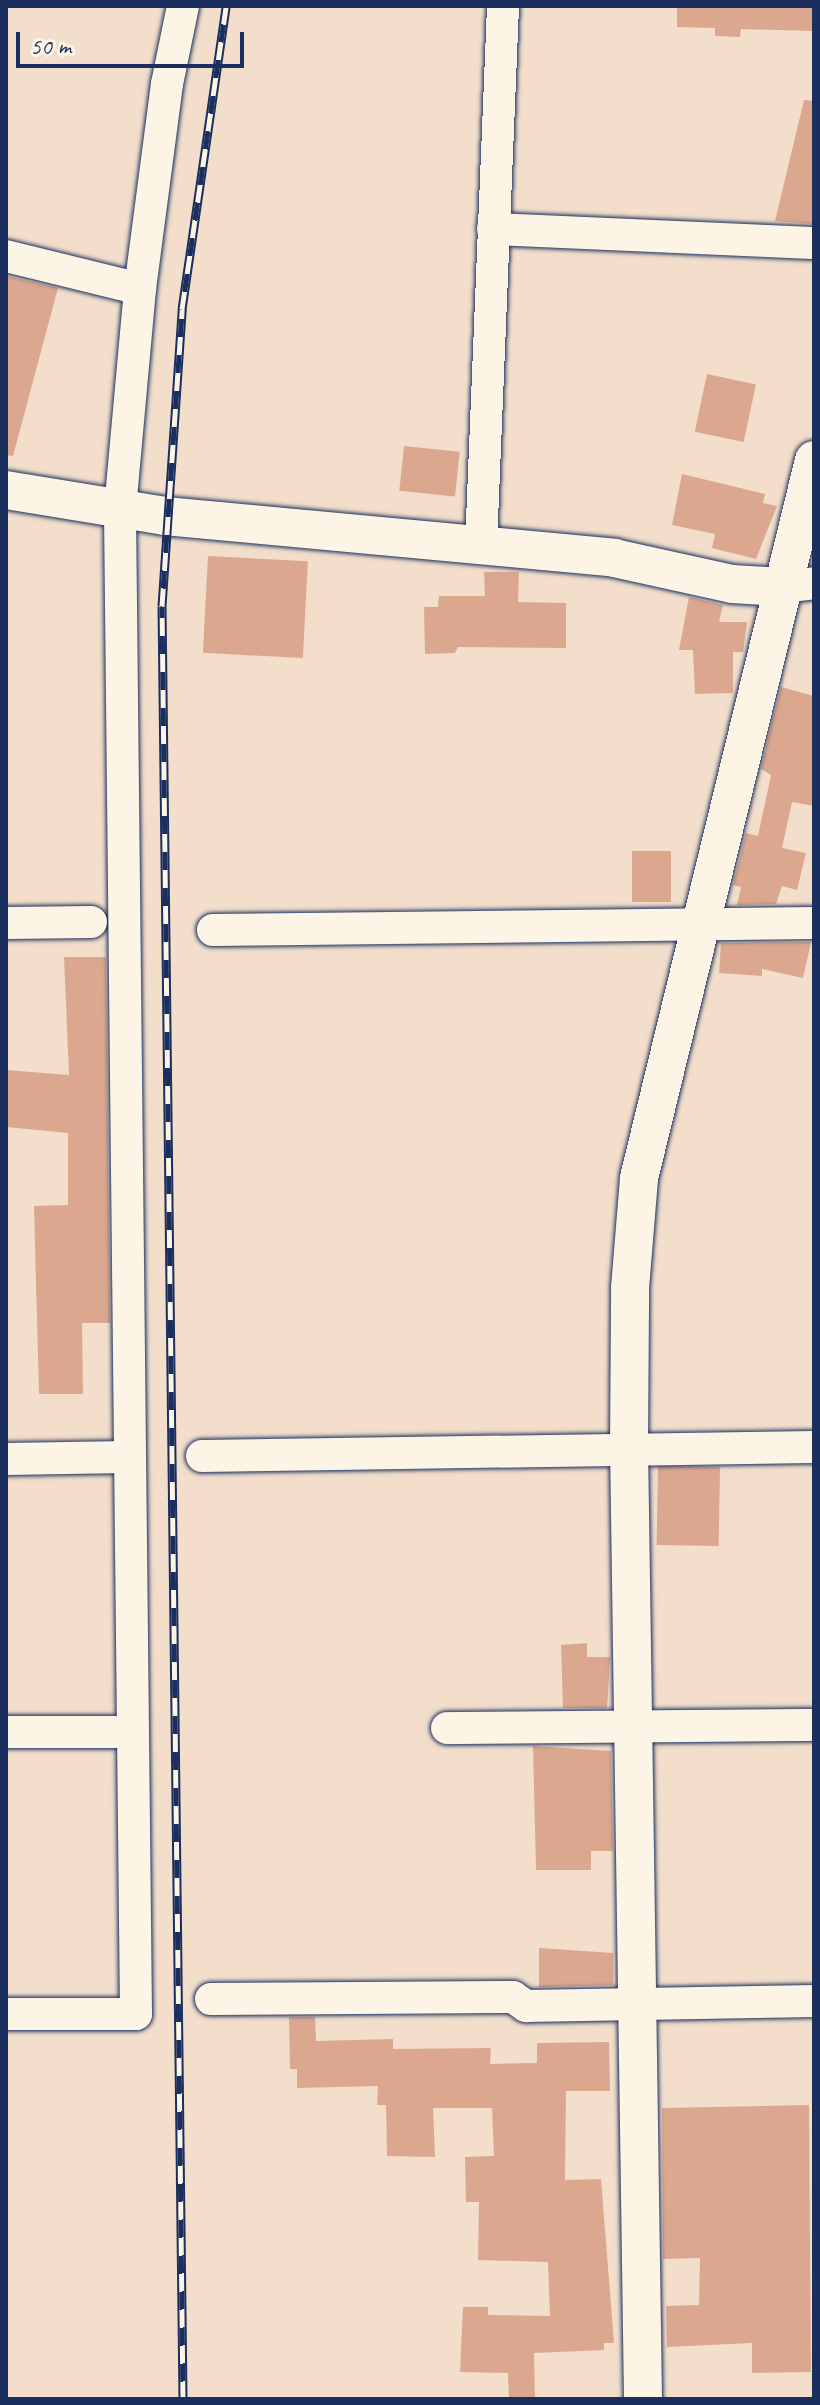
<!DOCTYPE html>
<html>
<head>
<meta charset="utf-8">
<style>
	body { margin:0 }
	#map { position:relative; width:820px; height:2405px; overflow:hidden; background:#f2decb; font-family:Caveat,sans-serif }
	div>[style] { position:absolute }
	.building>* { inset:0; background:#dba88f; transform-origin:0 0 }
	.roads { filter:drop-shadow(0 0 2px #1b2f5e) drop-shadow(0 0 2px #1b2f5e) }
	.minor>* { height:32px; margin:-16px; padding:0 16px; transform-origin:16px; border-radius:16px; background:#fcf5e5 }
	.tertiary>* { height:38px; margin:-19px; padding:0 19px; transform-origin:19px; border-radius:19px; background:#fcf5e5 }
	.rail>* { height:9px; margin-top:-4.5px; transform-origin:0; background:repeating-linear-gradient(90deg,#fcf5e5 0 18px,#1b2f5e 0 36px); box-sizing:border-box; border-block:2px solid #1b2f5e }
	span { translate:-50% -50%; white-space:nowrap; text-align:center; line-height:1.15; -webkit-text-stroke:8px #fcf5e5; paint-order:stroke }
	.frame { position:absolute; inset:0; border:8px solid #1b2f5e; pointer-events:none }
	.scale { position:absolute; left:16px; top:32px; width:228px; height:36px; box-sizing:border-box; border:4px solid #1b2f5e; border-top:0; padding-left:10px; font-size:24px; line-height:28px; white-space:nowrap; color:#1b2f5e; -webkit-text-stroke:6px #fcf5e5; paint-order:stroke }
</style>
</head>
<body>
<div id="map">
	<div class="building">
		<i style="clip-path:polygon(677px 6px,814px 6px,814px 31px,741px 29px,740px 37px,715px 36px,715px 28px,677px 27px)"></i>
		<i style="clip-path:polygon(804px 100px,814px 101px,814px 224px,775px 221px)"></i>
		<i style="clip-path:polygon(6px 276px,58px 288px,13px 456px,6px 455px)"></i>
		<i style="left:707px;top:374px;width:50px;height:59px;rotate:12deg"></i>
		<i style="left:404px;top:446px;width:56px;height:45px;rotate:6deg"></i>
		<i style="clip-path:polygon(682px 474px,765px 494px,763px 503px,777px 506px,756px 559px,712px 548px,715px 534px,672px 525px)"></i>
		<i style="left:208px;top:556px;width:100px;height:97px;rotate:3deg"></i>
		<i style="clip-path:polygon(484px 572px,519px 572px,518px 602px,566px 603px,566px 648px,458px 647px,455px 653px,425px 654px,424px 607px,438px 607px,439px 596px,485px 596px)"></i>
		<i style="clip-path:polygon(689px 597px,723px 605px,719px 622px,747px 622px,743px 652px,733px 652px,733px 693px,695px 694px,693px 650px,679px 650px)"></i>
		<i style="clip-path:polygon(781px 687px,814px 696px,814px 806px,792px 802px,782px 848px,806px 853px,797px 890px,782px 886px,776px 904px,737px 905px,741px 887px,733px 885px,746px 833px,758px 836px,771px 775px,761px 769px)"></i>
		<i style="left:632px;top:851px;width:39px;height:51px"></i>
		<i style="clip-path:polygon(811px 942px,803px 978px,762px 969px,762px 976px,719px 973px,721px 943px)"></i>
		<i style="clip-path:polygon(64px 957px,106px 957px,110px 1323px,82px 1323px,83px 1394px,39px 1394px,34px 1206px,68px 1205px,68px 1133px,6px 1127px,6px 1070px,69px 1075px)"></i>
		<i style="left:720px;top:1467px;width:79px;height:62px;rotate:91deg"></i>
		<i style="clip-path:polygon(587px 1643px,587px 1657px,610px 1657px,607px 1708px,563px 1708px,561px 1645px)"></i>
		<i style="clip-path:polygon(533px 1746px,611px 1751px,613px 1851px,591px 1851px,591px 1870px,536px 1870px)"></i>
		<i style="clip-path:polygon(539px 1948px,613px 1953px,613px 1985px,539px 1987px)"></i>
		<i style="clip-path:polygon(289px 2017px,315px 2017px,316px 2041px,393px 2039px,393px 2049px,491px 2048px,490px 2064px,537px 2063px,537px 2043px,609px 2042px,610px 2091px,566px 2091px,565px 2180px,601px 2179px,614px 2343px,604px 2343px,604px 2350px,534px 2353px,535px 2399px,509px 2399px,508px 2373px,460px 2372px,463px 2307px,488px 2307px,488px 2315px,550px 2316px,548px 2262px,478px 2260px,479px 2202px,466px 2202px,465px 2157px,494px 2156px,492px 2108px,433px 2108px,435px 2157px,387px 2156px,386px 2105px,377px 2105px,378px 2086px,297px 2088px,297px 2069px,290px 2069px)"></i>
		<i style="clip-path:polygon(809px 2105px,811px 2372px,752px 2373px,752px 2343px,667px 2347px,666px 2306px,699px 2305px,700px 2258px,663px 2259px,662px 2108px)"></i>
	</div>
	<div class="roads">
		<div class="minor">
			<i style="left:493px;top:229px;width:321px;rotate:2.5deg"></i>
			<i style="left:6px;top:256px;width:138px;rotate:13.8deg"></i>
			<i style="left:481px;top:545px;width:539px;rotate:-87.66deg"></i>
			<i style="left:783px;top:587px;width:31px;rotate:-7deg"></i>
			<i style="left:6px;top:923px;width:85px;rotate:-0.7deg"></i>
			<i style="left:213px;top:930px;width:601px;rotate:-0.67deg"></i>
			<i style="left:202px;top:1456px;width:612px;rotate:-0.84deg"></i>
			<i style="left:6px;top:1459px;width:122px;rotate:-0.9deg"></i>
			<i style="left:447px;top:1728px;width:367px;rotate:-0.5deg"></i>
			<i style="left:6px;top:1732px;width:126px"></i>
			<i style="left:211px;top:1999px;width:302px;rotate:-0.4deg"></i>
			<i style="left:513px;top:1997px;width:16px;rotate:35deg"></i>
			<i style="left:526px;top:2006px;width:288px;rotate:-1deg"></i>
			<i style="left:6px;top:2014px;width:130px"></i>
			<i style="left:136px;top:2014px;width:1505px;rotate:-90.61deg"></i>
			<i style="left:120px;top:509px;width:221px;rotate:-84.8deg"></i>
			<i style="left:140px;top:289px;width:207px;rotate:-82.5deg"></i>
			<i style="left:167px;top:84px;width:80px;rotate:-78.4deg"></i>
		</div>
		<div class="tertiary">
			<i style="left:6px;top:490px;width:161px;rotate:9.3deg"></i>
			<i style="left:165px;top:516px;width:451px;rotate:5.3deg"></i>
			<i style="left:614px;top:558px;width:121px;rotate:12.4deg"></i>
			<i style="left:732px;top:584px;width:51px;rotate:3.4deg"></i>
			<i style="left:643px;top:2399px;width:951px;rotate:-90.84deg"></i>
			<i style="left:629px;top:1448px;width:160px;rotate:-89.6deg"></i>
			<i style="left:630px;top:1288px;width:110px;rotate:-85.3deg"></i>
			<i style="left:639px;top:1178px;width:739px;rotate:-76.3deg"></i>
		</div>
	</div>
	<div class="rail">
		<i style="left:183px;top:2399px;width:1793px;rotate:-90.67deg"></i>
		<i style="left:162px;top:606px;width:298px;rotate:-86.1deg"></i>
		<i style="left:182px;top:309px;width:306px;rotate:-81.7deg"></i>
	</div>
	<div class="frame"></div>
	<div class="scale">50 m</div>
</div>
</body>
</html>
